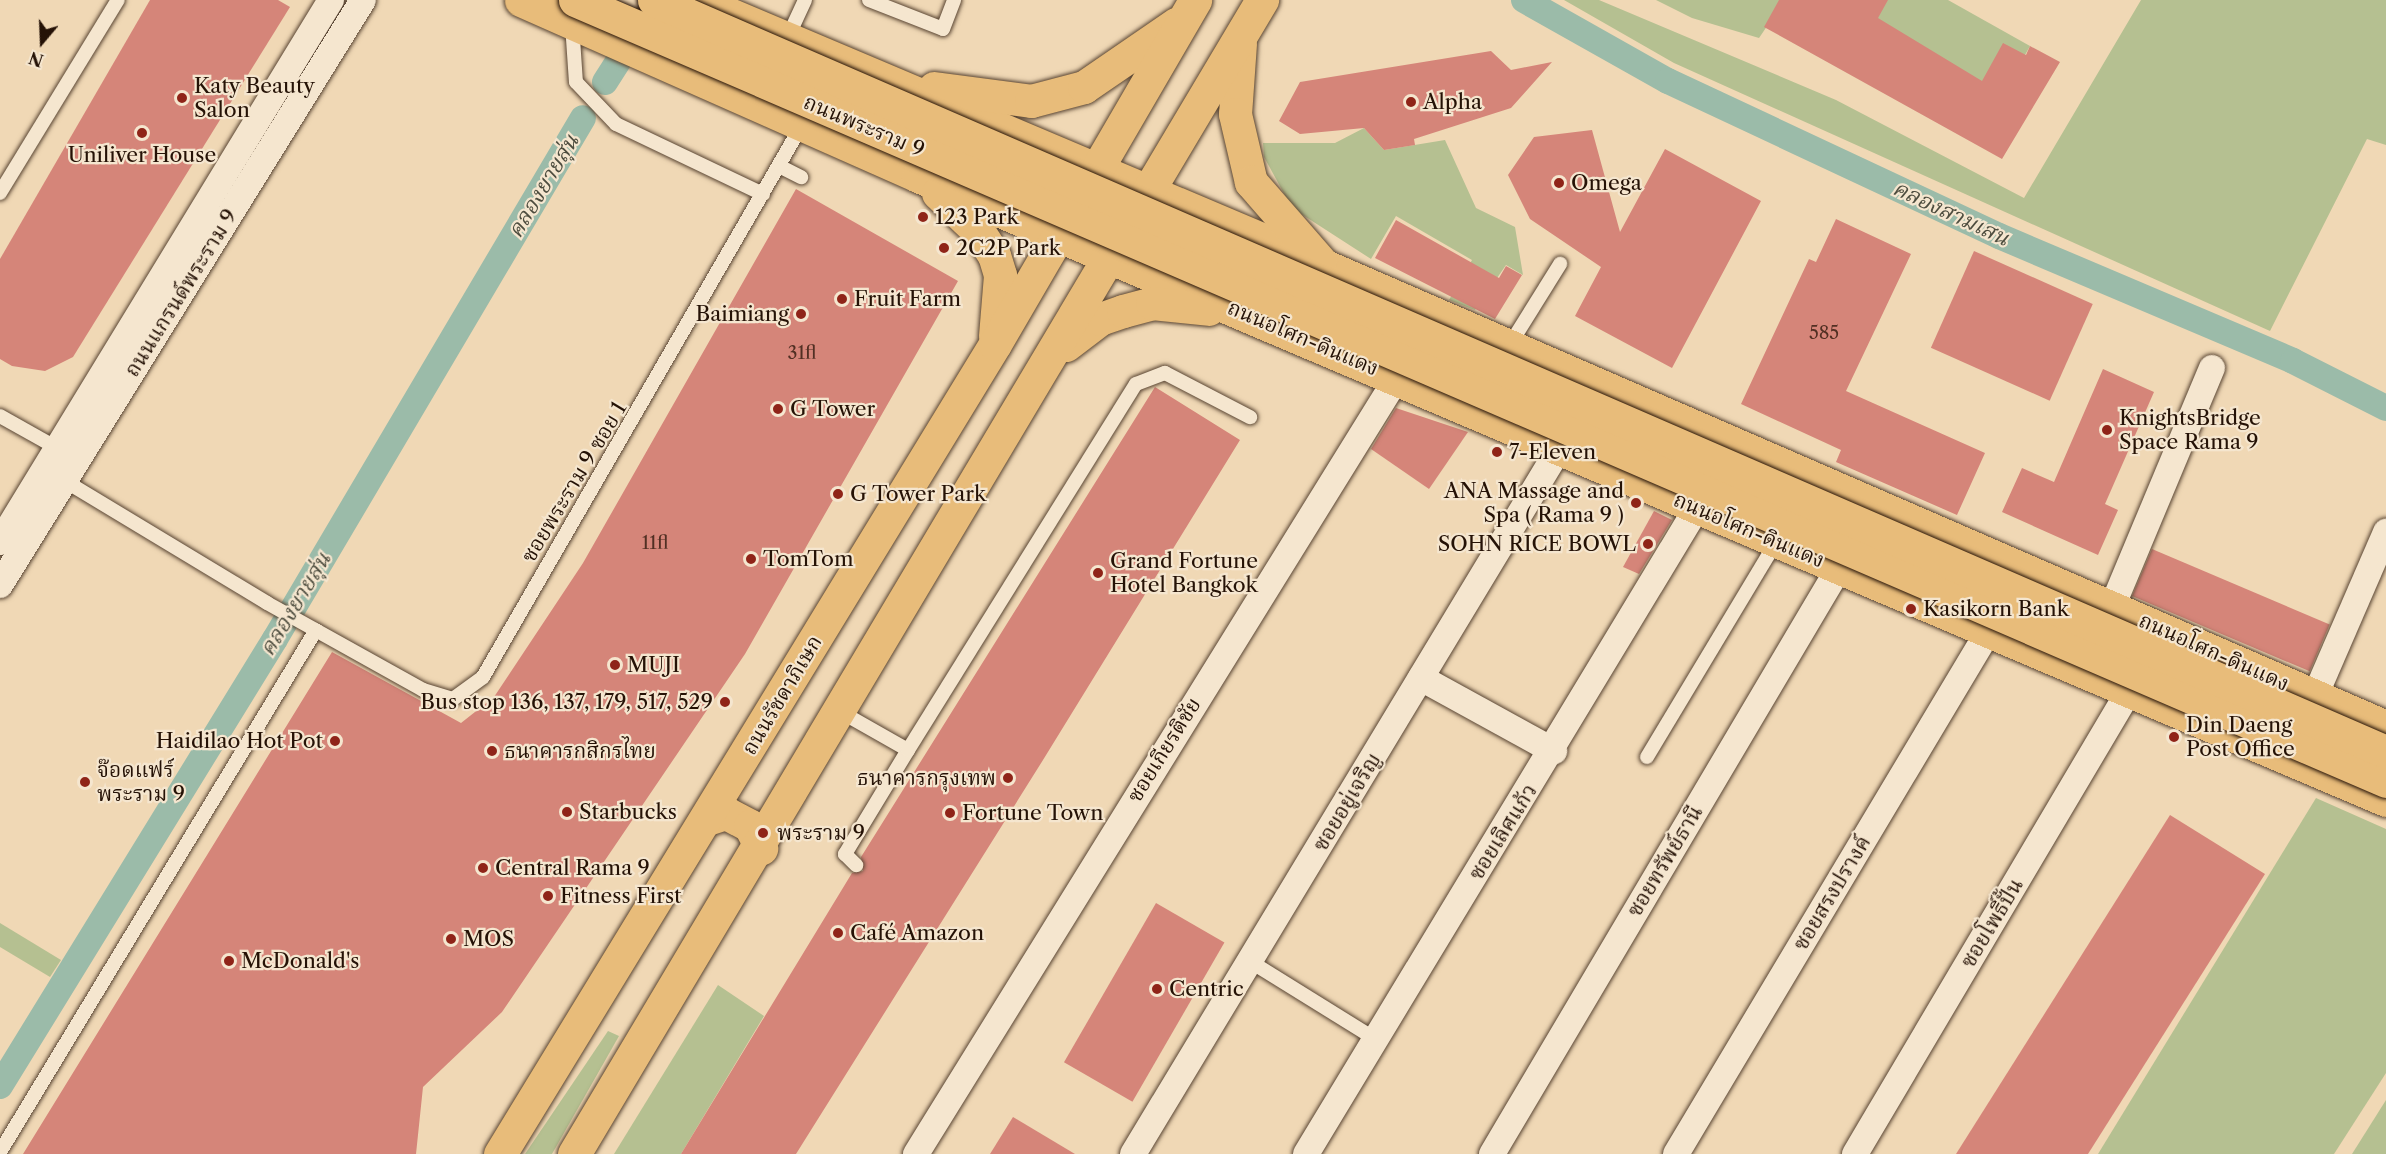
<!DOCTYPE html>
<html>
<head>
<meta charset="utf-8">
<style>
	body { margin:0 }
	#map { position:relative; width:2386px; height:1154px; overflow:hidden; background:#f0d8b5; font-family:"Libre Caslon Text","Noto Serif Thai",serif }
	div>[style] { position:absolute }
	.green>* { inset:0; background:#b5c091 }
	.canal>* { height:26px; margin:-13px; padding:0 13px; transform-origin:13px; border-radius:13px; background:#9bbba9 }
	.building>* { inset:0; background:#d58579; transform-origin:0 0 }
	.roads { filter:drop-shadow(0 0 2px #584432) drop-shadow(0 0 2px #584432) }
	.service>* { height:14px; margin:-7px; padding:0 7px; transform-origin:7px; border-radius:7px; background:#f5e6cf }
	.minor>* { height:26px; margin:-13px; padding:0 13px; transform-origin:13px; border-radius:13px; background:#f5e6cf }
	.primary>* { height:33px; margin:-16.5px; padding:0 16.5px; transform-origin:16.5px; border-radius:16.5px; background:#e8bc7a }
	.bridges { filter:drop-shadow(0 0 2px #251206) drop-shadow(0 0 2px #251206) }
	.primary-bridge>* { height:33px; margin:-16.5px; padding:0 16.5px; transform-origin:16.5px; border-radius:16.5px; background:#e8bc7a }
	.dots>* { width:16px; height:16px; translate:-50% -50%; box-sizing:border-box; border:3px solid #f5e6cf; border-radius:50% }
	span { translate:-50% -50%; white-space:nowrap; text-align:center; line-height:1.15; -webkit-text-stroke:4.5px #f5e6cf; paint-order:stroke }
	.number-label { font-size:18px; color:#512f23 }
	.number-label span { -webkit-text-stroke-width:0 }
	.poi-label { font-size:21px; color:#251206 }
	.left { translate:0 -50%; text-align:left }
	.right { translate:-100% -50%; text-align:right }
	.street-label { font-size:21px; color:#251206 }
	.water-label { font-size:22px; color:#4e4d3f; font-style:italic }
	.north { position:absolute; left:12px; top:12px; width:60px; height:60px; -webkit-text-stroke:4px #f5e6cf; paint-order:stroke; rotate:199deg; font-size:16px; font-weight:700; line-height:24px; text-align:center; color:#251206 }
	.north::after { content:''; display:block; margin:auto; width:21px; height:27px; background:#251206; clip-path:polygon(50% 0,100% 100%,50% 72%,0 100%) }
</style>
</head>
<body>
<div id="map">
	<div class="green">
		<i style="clip-path:polygon(1564px 0,1599px 0,1836px 100px,2024px 198px,2141px 0,2386px 0,2386px 145px,2367px 139px,2270px 331px,1674px 63px)"></i>
		<i style="clip-path:polygon(1656px 0,1785px 0,1759px 38px,1692px 18px)"></i>
		<i style="clip-path:polygon(1842px 0,1948px 0,2030px 46px,2000px 100px)"></i>
		<i style="clip-path:polygon(1364px 128px,1384px 150px,1445px 140px,1476px 208px,1515px 227px,1523px 275px,1506px 265px,1475px 310px,1449px 300px,1472px 260px,1396px 216px,1371px 259px,1292px 208px,1264px 157px,1263px 143px,1335px 143px)"></i>
		<i style="clip-path:polygon(2316px 798px,2386px 829px,2386px 1073px,2334px 1154px,2098px 1154px)"></i>
		<i style="clip-path:polygon(0 923px,61px 960px,50px 977px,0 947px)"></i>
		<i style="clip-path:polygon(718px 985px,764px 1016px,681px 1154px,614px 1154px)"></i>
		<i style="clip-path:polygon(608px 1031px,619px 1036px,552px 1154px,525px 1154px)"></i>
		<i style="clip-path:polygon(2386px 1100px,2386px 1154px,2352px 1154px)"></i>
	</div>
	<div class="canal">
		<i style="left:1524px;top:0;width:165px;rotate:29.4deg"></i>
		<i style="left:1668px;top:81px;width:365px;rotate:25.1deg"></i>
		<i style="left:1999px;top:236px;width:319px;rotate:23deg"></i>
		<i style="left:2293px;top:361px;width:104px;rotate:26.8deg"></i>
		<i style="left:605px;top:82px;width:59px;rotate:-57.4deg"></i>
		<i style="left:0;top:1086px;width:525px;rotate:-58.4deg"></i>
		<i style="left:275px;top:639px;width:605px;rotate:-59.41deg"></i>
	</div>
	<div class="building">
		<i style="clip-path:polygon(150px 0,278px 0,290px 7px,73px 357px,45px 371px,12px 366px,0 359px,0 259px)"></i>
		<i style="clip-path:polygon(1779px 0,1888px 0,1878px 18px,1982px 81px,2003px 43px,2026px 55px,2030px 46px,2060px 62px,2002px 159px,1764px 27px)"></i>
		<i style="clip-path:polygon(1491px 51px,1511px 70px,1552px 62px,1511px 108px,1414px 139px,1415px 145px,1384px 150px,1364px 128px,1300px 134px,1279px 121px,1300px 82px)"></i>
		<i style="clip-path:polygon(1592px 130px,1620px 232px,1665px 149px,1761px 201px,1672px 368px,1575px 316px,1601px 267px,1530px 219px,1508px 175px,1534px 137px)"></i>
		<i style="clip-path:polygon(796px 189px,958px 281px,745px 654px,502px 1012px,423px 1087px,416px 1154px,23px 1154px,332px 652px,461px 723px,494px 697px,583px 563px)"></i>
		<i style="clip-path:polygon(1836px 219px,1911px 254px,1846px 391px,1985px 453px,1957px 515px,1836px 462px,1841px 450px,1741px 404px,1809px 259px,1816px 262px)"></i>
		<i style="clip-path:polygon(1396px 220px,1499px 278px,1506px 266px,1522px 275px,1495px 319px,1375px 258px)"></i>
		<i style="left:1974px;top:251px;width:130px;height:106px;rotate:24deg"></i>
		<i style="clip-path:polygon(2103px 369px,2154px 392px,2105px 504px,2118px 510px,2098px 555px,2002px 512px,2022px 468px,2054px 482px)"></i>
		<i style="clip-path:polygon(1155px 387px,1240px 440px,1043px 760px,796px 1154px,681px 1154px,852px 873px,863px 871px,861px 857px)"></i>
		<i style="clip-path:polygon(1396px 408px,1468px 432px,1429px 489px,1371px 449px)"></i>
		<i style="clip-path:polygon(1654px 511px,1672px 520px,1639px 574px,1623px 567px)"></i>
		<i style="left:2152px;top:549px;width:193px;height:51px;rotate:23deg"></i>
		<i style="clip-path:polygon(2170px 815px,2265px 874px,2088px 1154px,1956px 1154px)"></i>
		<i style="left:1156px;top:903px;width:79px;height:184px;rotate:30deg"></i>
		<i style="clip-path:polygon(1013px 1117px,1075px 1154px,990px 1154px)"></i>
	</div>
	<div class="roads">
		<div class="service">
			<i style="left:869px;top:0;width:79px;rotate:21.4deg"></i>
			<i style="left:943px;top:29px;width:31px;rotate:-69deg"></i>
			<i style="left:572px;top:24px;width:58px;rotate:86.1deg"></i>
			<i style="left:576px;top:82px;width:58px;rotate:46.4deg"></i>
			<i style="left:616px;top:124px;width:163px;rotate:25.5deg"></i>
			<i style="left:787px;top:39px;width:43px;rotate:-65.2deg"></i>
			<i style="left:779px;top:166px;width:25px;rotate:27deg"></i>
			<i style="left:0;top:193px;width:226px;rotate:-58.6deg"></i>
			<i style="left:1509px;top:346px;width:97px;rotate:-58.1deg"></i>
			<i style="left:0;top:416px;width:65px;rotate:29.3deg"></i>
			<i style="left:60px;top:478px;width:242px;rotate:31.1deg"></i>
			<i style="left:267px;top:603px;width:179px;rotate:29.1deg"></i>
			<i style="left:423px;top:690px;width:31px;rotate:17deg"></i>
			<i style="left:453px;top:699px;width:37px;rotate:-36deg"></i>
			<i style="left:483px;top:677px;width:638px;rotate:-59.98deg"></i>
			<i style="left:841px;top:712px;width:77px;rotate:29.6deg"></i>
			<i style="left:908px;top:750px;width:122px;rotate:121.2deg"></i>
			<i style="left:845px;top:854px;width:16px;rotate:45deg"></i>
			<i style="left:908px;top:750px;width:431px;rotate:-58.1deg"></i>
			<i style="left:1136px;top:384px;width:31px;rotate:-21deg"></i>
			<i style="left:1165px;top:373px;width:96px;rotate:27.4deg"></i>
			<i style="left:1647px;top:757px;width:252px;rotate:-59deg"></i>
			<i style="left:1251px;top:962px;width:146px;rotate:31.8deg"></i>
			<i style="left:0;top:1152px;width:610px;rotate:-58.81deg"></i>
		</div>
		<div class="minor">
			<i style="left:0;top:542px;width:635px;rotate:-58.59deg"></i>
			<i style="left:0;top:585px;width:688px;rotate:-58.18deg"></i>
			<i style="left:2112px;top:607px;width:259px;rotate:-67.3deg"></i>
			<i style="left:1421px;top:678px;width:152px;rotate:28.8deg"></i>
			<i style="left:2315px;top:696px;width:179px;rotate:-66.6deg"></i>
			<i style="left:916px;top:1154px;width:913px;rotate:-58.21deg"></i>
			<i style="left:1133px;top:1154px;width:824px;rotate:-58.86deg"></i>
			<i style="left:1306px;top:1154px;width:755px;rotate:-58.82deg"></i>
			<i style="left:1492px;top:1154px;width:681px;rotate:-59.37deg"></i>
			<i style="left:1676px;top:1154px;width:608px;rotate:-59.13deg"></i>
			<i style="left:1855px;top:1154px;width:538px;rotate:-59.38deg"></i>
		</div>
		<div class="primary">
			<i style="left:521px;top:0;width:434px;rotate:23.9deg"></i>
			<i style="left:918px;top:176px;width:1595px;rotate:23.03deg"></i>
			<i style="left:696px;top:0;width:683px;rotate:22.92deg"></i>
			<i style="left:1325px;top:266px;width:1157px;rotate:23.48deg"></i>
			<i style="left:1240px;top:43px;width:71px;rotate:94deg"></i>
			<i style="left:1235px;top:114px;width:70px;rotate:76.8deg"></i>
			<i style="left:1251px;top:182px;width:105px;rotate:48.9deg"></i>
			<i style="left:934px;top:88px;width:98px;rotate:7.6deg"></i>
			<i style="left:1031px;top:101px;width:55px;rotate:-14.8deg"></i>
			<i style="left:1084px;top:87px;width:112px;rotate:-34.4deg"></i>
			<i style="left:938px;top:193px;width:57px;rotate:43.6deg"></i>
			<i style="left:979px;top:232px;width:27px;rotate:57deg"></i>
			<i style="left:994px;top:255px;width:21px;rotate:73deg"></i>
			<i style="left:1000px;top:275px;width:61px;rotate:94.7deg"></i>
			<i style="left:1066px;top:345px;width:43px;rotate:-37.4deg"></i>
			<i style="left:1100px;top:319px;width:24px;rotate:-19deg"></i>
			<i style="left:1123px;top:311px;width:30px;rotate:-15deg"></i>
			<i style="left:1152px;top:303px;width:57px;rotate:6deg"></i>
			<i style="left:707px;top:819px;width:20px;rotate:-18deg"></i>
			<i style="left:726px;top:813px;width:27px;rotate:28deg"></i>
			<i style="left:750px;top:826px;width:25px;rotate:63deg"></i>
			<i style="left:500px;top:1154px;width:949px;rotate:-58.57deg"></i>
			<i style="left:995px;top:344px;width:398px;rotate:-59.8deg"></i>
			<i style="left:574px;top:1154px;width:1344px;rotate:-59.2deg"></i>
		</div>
	</div>
	<div class="bridges">
		<div class="primary-bridge">
			<i style="left:575px;top:0;width:1972px;rotate:23.33deg"></i>
			<i style="left:654px;top:0;width:1888px;rotate:23.47deg"></i>
		</div>
	</div>
	<div class="dots">
		<i style="left:182px;top:98px;background:#8f2418"></i>
		<i style="left:1411px;top:102px;background:#8f2418"></i>
		<i style="left:142px;top:133px;background:#8f2418"></i>
		<i style="left:1559px;top:183px;background:#8f2418"></i>
		<i style="left:923px;top:217px;background:#8f2418"></i>
		<i style="left:944px;top:248px;background:#8f2418"></i>
		<i style="left:842px;top:299px;background:#8f2418"></i>
		<i style="left:801px;top:314px;background:#8f2418"></i>
		<i style="left:778px;top:409px;background:#8f2418"></i>
		<i style="left:2107px;top:430px;background:#8f2418"></i>
		<i style="left:1497px;top:452px;background:#8f2418"></i>
		<i style="left:838px;top:494px;background:#8f2418"></i>
		<i style="left:1636px;top:503px;background:#8f2418"></i>
		<i style="left:1648px;top:544px;background:#8f2418"></i>
		<i style="left:751px;top:559px;background:#8f2418"></i>
		<i style="left:1098px;top:573px;background:#8f2418"></i>
		<i style="left:1911px;top:609px;background:#8f2418"></i>
		<i style="left:615px;top:665px;background:#8f2418"></i>
		<i style="left:725px;top:702px;background:#8f2418"></i>
		<i style="left:2174px;top:737px;background:#8f2418"></i>
		<i style="left:335px;top:741px;background:#8f2418"></i>
		<i style="left:492px;top:751px;background:#8f2418"></i>
		<i style="left:1008px;top:778px;background:#8f2418"></i>
		<i style="left:85px;top:782px;background:#8f2418"></i>
		<i style="left:567px;top:812px;background:#8f2418"></i>
		<i style="left:950px;top:813px;background:#8f2418"></i>
		<i style="left:763px;top:833px;background:#8f2418"></i>
		<i style="left:483px;top:868px;background:#8f2418"></i>
		<i style="left:548px;top:896px;background:#8f2418"></i>
		<i style="left:838px;top:933px;background:#8f2418"></i>
		<i style="left:451px;top:939px;background:#8f2418"></i>
		<i style="left:229px;top:961px;background:#8f2418"></i>
		<i style="left:1157px;top:989px;background:#8f2418"></i>
	</div>
	<div class="number-label">
		<span style="left:1824px;top:333px">585</span>
		<span style="left:802px;top:353px">31fl</span>
		<span style="left:655px;top:543px">11fl</span>
	</div>
	<div class="poi-label">
		<span class="left" style="left:194px;top:98px">Katy Beauty<br>Salon</span>
		<span class="left" style="left:1423px;top:102px">Alpha</span>
		<span style="left:142px;top:155px">Uniliver House</span>
		<span class="left" style="left:1571px;top:183px">Omega</span>
		<span class="left" style="left:935px;top:217px">123 Park</span>
		<span class="left" style="left:956px;top:248px">2C2P Park</span>
		<span class="left" style="left:854px;top:299px">Fruit Farm</span>
		<span class="right" style="left:789px;top:314px">Baimiang</span>
		<span class="left" style="left:790px;top:409px">G Tower</span>
		<span class="left" style="left:2119px;top:430px">KnightsBridge<br>Space Rama 9</span>
		<span class="left" style="left:1509px;top:452px">7-Eleven</span>
		<span class="right" style="left:1624px;top:503px">ANA Massage and<br>Spa ( Rama 9 )</span>
		<span class="left" style="left:850px;top:494px">G Tower Park</span>
		<span class="right" style="left:1636px;top:544px">SOHN RICE BOWL</span>
		<span class="left" style="left:763px;top:559px">TomTom</span>
		<span class="left" style="left:1110px;top:573px">Grand Fortune<br>Hotel Bangkok</span>
		<span class="left" style="left:1923px;top:609px">Kasikorn Bank</span>
		<span class="left" style="left:627px;top:665px">MUJI</span>
		<span class="right" style="left:713px;top:702px">Bus stop 136, 137, 179, 517, 529</span>
		<span class="left" style="left:2186px;top:737px">Din Daeng<br>Post Office</span>
		<span class="right" style="left:323px;top:741px">Haidilao Hot Pot</span>
		<span class="left" style="left:504px;top:751px">ธนาคารกสิกรไทย</span>
		<span class="left" style="left:97px;top:782px">จ๊อดแฟร์<br>พระราม 9</span>
		<span class="right" style="left:996px;top:778px">ธนาคารกรุงเทพ</span>
		<span class="left" style="left:579px;top:812px">Starbucks</span>
		<span class="left" style="left:962px;top:813px">Fortune Town</span>
		<span class="left" style="left:777px;top:833px">พระราม 9</span>
		<span class="left" style="left:495px;top:868px">Central Rama 9</span>
		<span class="left" style="left:560px;top:896px">Fitness First</span>
		<span class="left" style="left:850px;top:933px">Café Amazon</span>
		<span class="left" style="left:463px;top:939px">MOS</span>
		<span class="left" style="left:241px;top:961px">McDonald's</span>
		<span class="left" style="left:1169px;top:989px">Centric</span>
	</div>
	<div class="street-label">
		<span style="left:864px;top:126px;rotate:23deg">ถนนพระราม 9</span>
		<span style="left:181px;top:293px;rotate:-58deg">ถนนแกรนด์พระราม 9</span>
		<span style="left:1303px;top:338px;rotate:23deg">ถนนอโศก-ดินแดง</span>
		<span style="left:574px;top:482px;rotate:-59deg">ซอยพระราม 9 ซอย 1</span>
		<span style="left:1749px;top:530px;rotate:23deg">ถนนอโศก-ดินแดง</span>
		<span style="left:2214px;top:652px;rotate:24deg">ถนนอโศก-ดินแดง</span>
		<span style="left:782px;top:695px;rotate:-59deg">ถนนรัชดาภิเษก</span>
		<span style="left:1164px;top:750px;rotate:-58deg">ซอยเกียรติชัย</span>
		<span style="left:1347px;top:802px;rotate:-59deg">ซอยอยู่เจริญ</span>
		<span style="left:1503px;top:832px;rotate:-58deg">ซอยเลิศแก้ว</span>
		<span style="left:1665px;top:861px;rotate:-59deg">ซอยทรัพย์ธานี</span>
		<span style="left:1832px;top:893px;rotate:-59deg">ซอยสรงปรางค์</span>
		<span style="left:1992px;top:923px;rotate:-59deg">ซอยโพธิ์ปั้น</span>
	</div>
	<div class="water-label">
		<span style="left:543px;top:186px;rotate:-59deg">คลองยายสุ่น</span>
		<span style="left:1951px;top:213px;rotate:25deg">คลองสามเสน</span>
		<span style="left:295px;top:604px;rotate:-59deg">คลองยายสุ่น</span>
	</div>
	<div class="north">N</div>
</div>
</body>
</html>
